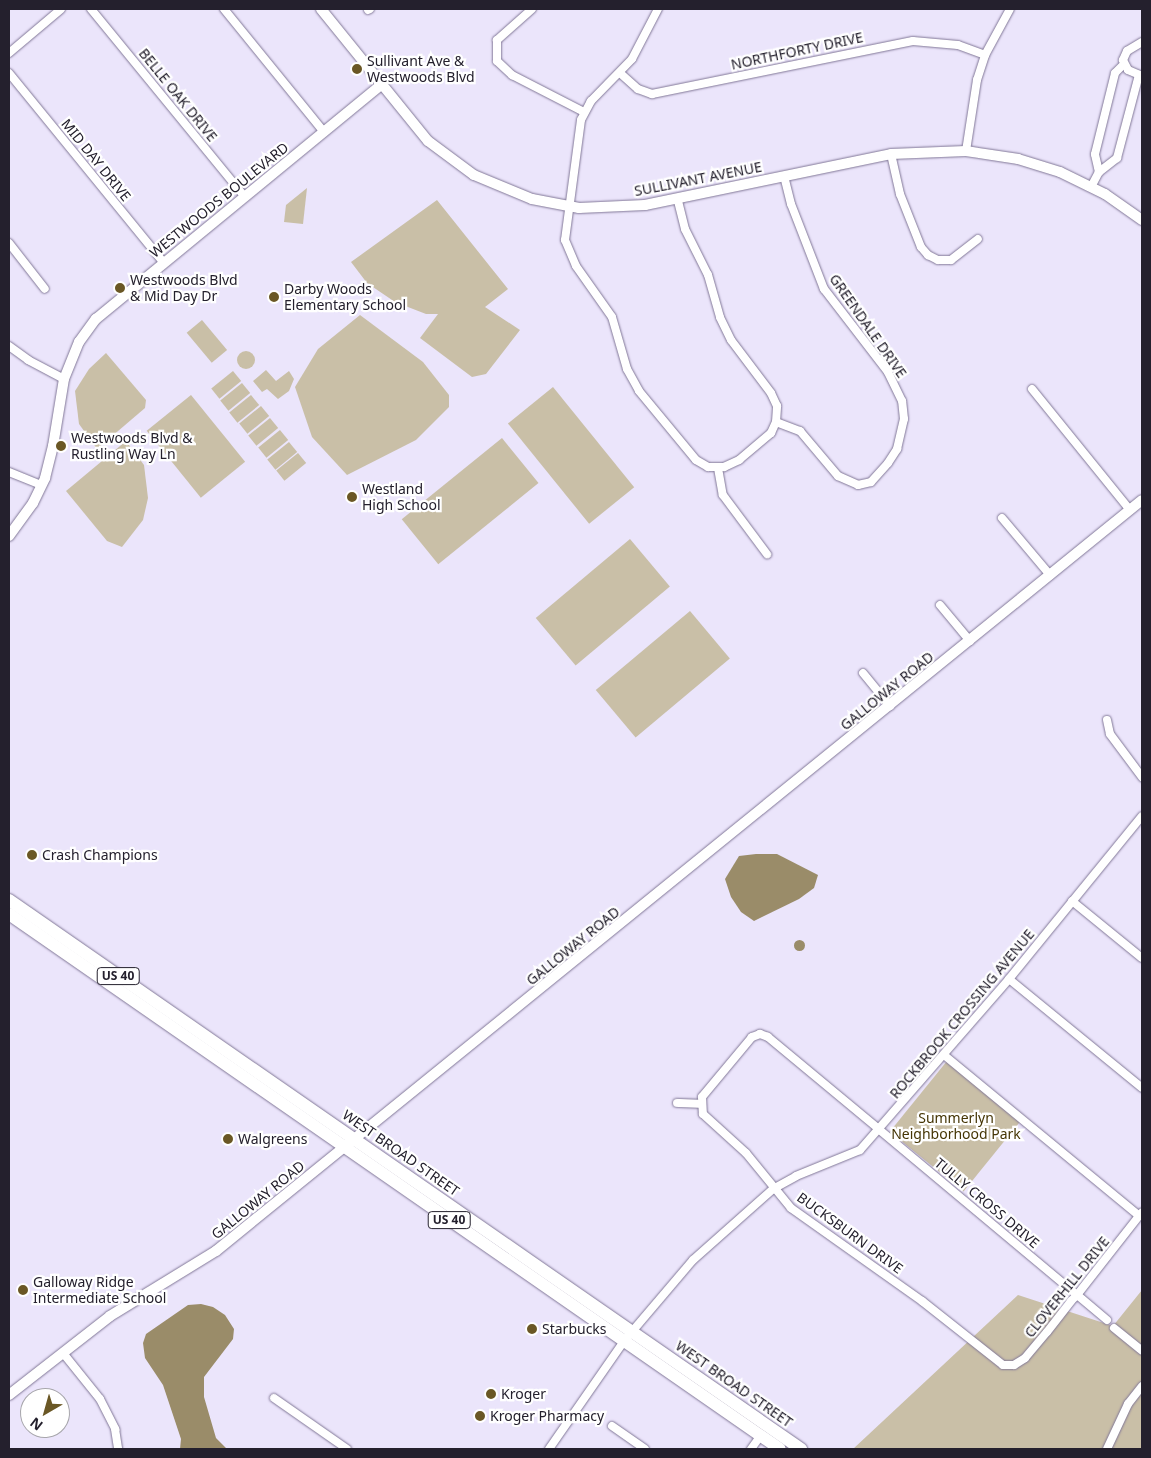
<!DOCTYPE html>
<html>
<head>
<meta charset="utf-8">
<style>
	body { margin:0 }
	#map { position:relative; width:1151px; height:1458px; overflow:hidden; background:#ebe5fb; font-family:"Noto Sans",sans-serif }
	div>[style] { position:absolute }
	.green>* { inset:0; background:#c9bfa7; transform-origin:0 0 }
	.round { border-radius:50% }
	.water>* { inset:0; background:#9a8c69 }
	.roads { filter:drop-shadow(0 0 1px #817797) drop-shadow(0 0 1px #817797) }
	.minor>* { height:8px; margin:-4px; padding:0 4px; transform-origin:4px; border-radius:4px; background:#fff }
	.tertiary>* { height:10px; margin:-5px; padding:0 5px; transform-origin:5px; border-radius:5px; background:#fff }
	.primary>* { height:12px; margin:-6px; padding:0 6px; transform-origin:6px; border-radius:6px; background:#fff }
	.dots>* { width:14px; height:14px; translate:-50% -50%; box-sizing:border-box; border:2px solid #fff; border-radius:50% }
	span { translate:-50% -50%; white-space:nowrap; text-align:center; line-height:1.15; -webkit-text-stroke:4.5px #fff; paint-order:stroke }
	.shield-label span { padding:1px 4px; background:#fff; border:1px solid; border-radius:4px; -webkit-text-stroke-width:0 }
	.shield-label { font-size:12px; color:#24202d; font-weight:700 }
	.street-label { font-size:14px; color:#24202d }
	.poi-label { font-size:14px; color:#24202d }
	.left { translate:0 -50%; text-align:left }
	.park-label { font-size:14px; color:#453505 }
	.frame { position:absolute; inset:0; border:10px solid #24202d; pointer-events:none }
	.north { position:absolute; left:20px; top:1388px; width:50px; height:50px; box-sizing:border-box; background:#fff; border:1px solid #a7a6ab; border-radius:50%; rotate:218deg; font-size:14px; font-weight:700; line-height:20px; text-align:center; color:#24202d }
	.north::after { content:''; display:block; margin:auto; width:18px; height:22px; background:#6a5725; clip-path:polygon(50% 0,100% 100%,50% 72%,0 100%) }
</style>
</head>
<body>
<div id="map">
	<div class="green">
		<i style="clip-path:polygon(307px 188px,303px 224px,284px 222px,286px 205px)"></i>
		<i style="clip-path:polygon(437px 200px,508px 289px,485px 307px,520px 330px,486px 374px,472px 377px,420px 338px,438px 314px,426px 314px,395px 302px,367px 283px,351px 262px)"></i>
		<i style="clip-path:polygon(360px 315px,423px 362px,449px 395px,449px 407px,416px 440px,347px 475px,312px 437px,295px 387px,318px 349px)"></i>
		<i style="left:202px;top:320px;width:39px;height:20px;rotate:50deg"></i>
		<i class="round" style="left:237px;top:351px;width:18px;height:18px"></i>
		<i style="clip-path:polygon(106px 353px,146px 400px,145px 408px,97px 449px,79px 424px,75px 391px,89px 369px)"></i>
		<i style="clip-path:polygon(266px 370px,276px 381px,289px 371px,294px 379px,289px 391px,278px 399px,267px 389px,262px 392px,253px 381px)"></i>
		<i style="left:233px;top:371px;width:13px;height:28px;rotate:51deg"></i>
		<i style="left:242px;top:383px;width:13px;height:28px;rotate:51deg"></i>
		<i style="left:553px;top:387px;width:129px;height:58px;rotate:51deg"></i>
		<i style="left:191px;top:395px;width:86px;height:57px;rotate:51deg"></i>
		<i style="left:251px;top:395px;width:13px;height:28px;rotate:51deg"></i>
		<i style="left:261px;top:406px;width:13px;height:28px;rotate:51deg"></i>
		<i style="left:270px;top:418px;width:13px;height:28px;rotate:51deg"></i>
		<i style="left:280px;top:430px;width:13px;height:28px;rotate:51deg"></i>
		<i style="left:502px;top:438px;width:58px;height:129px;rotate:51deg"></i>
		<i style="clip-path:polygon(126px 441px,144px 465px,148px 498px,143px 520px,122px 547px,107px 541px,66px 491px)"></i>
		<i style="left:289px;top:442px;width:13px;height:28px;rotate:51deg"></i>
		<i style="left:298px;top:453px;width:13px;height:28px;rotate:51deg"></i>
		<i style="left:630px;top:539px;width:62px;height:123px;rotate:50deg"></i>
		<i style="left:690px;top:611px;width:62px;height:123px;rotate:50deg"></i>
		<i style="left:947px;top:1061px;width:95px;height:91px;rotate:39deg"></i>
		<i style="clip-path:polygon(1142px 1290px,1142px 1449px,853px 1449px,1018px 1295px,1113px 1326px)"></i>
	</div>
	<div class="water">
		<i style="clip-path:polygon(756px 854px,777px 854px,818px 875px,814px 888px,799px 899px,754px 921px,741px 912px,731px 897px,725px 879px,739px 856px)"></i>
		<i class="round" style="left:793.5px;top:939.5px;width:11px;height:11px"></i>
		<i style="clip-path:polygon(201px 1304px,213px 1307px,225px 1315px,234px 1329px,233px 1339px,204px 1377px,204px 1397px,216px 1438px,227px 1449px,180px 1449px,181px 1439px,163px 1385px,145px 1358px,143px 1343px,146px 1334px,188px 1305px)"></i>
	</div>
	<div class="roads">
		<div class="minor">
			<i style="left:91px;top:9px;width:243px;rotate:50.7deg"></i>
			<i style="left:224px;top:9px;width:159px;rotate:50.9deg"></i>
			<i style="left:532px;top:9px;width:47px;rotate:138.5deg"></i>
			<i style="left:497px;top:40px;width:21px;rotate:90deg"></i>
			<i style="left:497px;top:61px;width:21px;rotate:43deg"></i>
			<i style="left:512px;top:75px;width:81px;rotate:27.2deg"></i>
			<i style="left:658px;top:9px;width:56px;rotate:117.5deg"></i>
			<i style="left:632px;top:59px;width:59px;rotate:134.3deg"></i>
			<i style="left:591px;top:101px;width:21px;rotate:118deg"></i>
			<i style="left:581px;top:120px;width:121px;rotate:97.6deg"></i>
			<i style="left:565px;top:240px;width:28px;rotate:67deg"></i>
			<i style="left:576px;top:266px;width:62px;rotate:54.8deg"></i>
			<i style="left:612px;top:317px;width:54px;rotate:73.9deg"></i>
			<i style="left:627px;top:369px;width:25px;rotate:61deg"></i>
			<i style="left:639px;top:391px;width:89px;rotate:50.4deg"></i>
			<i style="left:696px;top:460px;width:14px;rotate:30deg"></i>
			<i style="left:708px;top:467px;width:16px"></i>
			<i style="left:724px;top:467px;width:17px;rotate:-25deg"></i>
			<i style="left:739px;top:460px;width:42px;rotate:-40.2deg"></i>
			<i style="left:771px;top:433px;width:12px;rotate:-66deg"></i>
			<i style="left:776px;top:422px;width:16px;rotate:-86deg"></i>
			<i style="left:777px;top:406px;width:14px;rotate:-115deg"></i>
			<i style="left:771px;top:393px;width:66px;rotate:-127deg"></i>
			<i style="left:731px;top:340px;width:25px;rotate:-116deg"></i>
			<i style="left:720px;top:317px;width:44px;rotate:-105.9deg"></i>
			<i style="left:708px;top:275px;width:51px;rotate:-116.6deg"></i>
			<i style="left:685px;top:229px;width:32px;rotate:-104deg"></i>
			<i style="left:368px;top:10px;width:2px;rotate:-27deg"></i>
			<i style="left:1142px;top:42px;width:17px;rotate:149deg"></i>
			<i style="left:1127px;top:51px;width:10px;rotate:114deg"></i>
			<i style="left:1123px;top:60px;width:11px;rotate:63deg"></i>
			<i style="left:1128px;top:70px;width:15px;rotate:23deg"></i>
			<i style="left:9px;top:53px;width:68px;rotate:-40.2deg"></i>
			<i style="left:9px;top:73px;width:245px;rotate:50.8deg"></i>
			<i style="left:620px;top:73px;width:24px;rotate:42deg"></i>
			<i style="left:638px;top:89px;width:15px;rotate:20deg"></i>
			<i style="left:652px;top:94px;width:266px;rotate:-11.5deg"></i>
			<i style="left:913px;top:41px;width:45px;rotate:5.1deg"></i>
			<i style="left:958px;top:45px;width:29px;rotate:20deg"></i>
			<i style="left:966px;top:151px;width:72px;rotate:-81.2deg"></i>
			<i style="left:977px;top:80px;width:26px;rotate:-72deg"></i>
			<i style="left:985px;top:55px;width:52px;rotate:-61.5deg"></i>
			<i style="left:891px;top:154px;width:41px;rotate:77.3deg"></i>
			<i style="left:900px;top:194px;width:57px;rotate:68.4deg"></i>
			<i style="left:921px;top:247px;width:11px;rotate:49deg"></i>
			<i style="left:928px;top:255px;width:11px;rotate:27deg"></i>
			<i style="left:938px;top:260px;width:13px"></i>
			<i style="left:951px;top:260px;width:34px;rotate:-38deg"></i>
			<i style="left:1099px;top:172px;width:18px;rotate:-103deg"></i>
			<i style="left:1095px;top:154px;width:83px;rotate:-76.1deg"></i>
			<i style="left:1115px;top:73px;width:11px;rotate:-45deg"></i>
			<i style="left:1091px;top:187px;width:17px;rotate:-62deg"></i>
			<i style="left:1099px;top:172px;width:23px;rotate:-38deg"></i>
			<i style="left:1117px;top:158px;width:86px;rotate:-75.2deg"></i>
			<i style="left:9px;top:243px;width:58px;rotate:52deg"></i>
			<i style="left:9px;top:346px;width:24px;rotate:36deg"></i>
			<i style="left:28px;top:360px;width:41px;rotate:27.8deg"></i>
			<i style="left:1032px;top:389px;width:156px;rotate:51deg"></i>
			<i style="left:776px;top:422px;width:26px;rotate:21deg"></i>
			<i style="left:800px;top:431px;width:59px;rotate:49.8deg"></i>
			<i style="left:838px;top:476px;width:22px;rotate:24deg"></i>
			<i style="left:858px;top:485px;width:13px;rotate:-13deg"></i>
			<i style="left:871px;top:482px;width:25px;rotate:-48deg"></i>
			<i style="left:888px;top:463px;width:17px;rotate:-57deg"></i>
			<i style="left:897px;top:449px;width:31px;rotate:-77deg"></i>
			<i style="left:904px;top:419px;width:18px;rotate:-96deg"></i>
			<i style="left:902px;top:401px;width:32px;rotate:-116deg"></i>
			<i style="left:888px;top:372px;width:105px;rotate:-127.6deg"></i>
			<i style="left:824px;top:289px;width:91px;rotate:-111.2deg"></i>
			<i style="left:791px;top:204px;width:29px;rotate:-104deg"></i>
			<i style="left:718px;top:468px;width:27px;rotate:80deg"></i>
			<i style="left:723px;top:495px;width:74px;rotate:53.3deg"></i>
			<i style="left:9px;top:472px;width:35px;rotate:22deg"></i>
			<i style="left:1002px;top:518px;width:75px;rotate:49.9deg"></i>
			<i style="left:940px;top:605px;width:47px;rotate:50.2deg"></i>
			<i style="left:863px;top:673px;width:43px;rotate:50.7deg"></i>
			<i style="left:1107px;top:720px;width:14px;rotate:78deg"></i>
			<i style="left:1110px;top:734px;width:54px;rotate:53.3deg"></i>
			<i style="left:1072px;top:901px;width:90px;rotate:39.2deg"></i>
			<i style="left:1009px;top:979px;width:172px;rotate:39.3deg"></i>
			<i style="left:944px;top:1055px;width:253px;rotate:39.5deg"></i>
			<i style="left:677px;top:1103px;width:24px;rotate:2deg"></i>
			<i style="left:1107px;top:1320px;width:39px;rotate:-140deg"></i>
			<i style="left:1077px;top:1295px;width:257px;rotate:-140.1deg"></i>
			<i style="left:880px;top:1130px;width:146px;rotate:-140.3deg"></i>
			<i style="left:768px;top:1037px;width:9px;rotate:-159deg"></i>
			<i style="left:760px;top:1034px;width:9px;rotate:159deg"></i>
			<i style="left:752px;top:1037px;width:78px;rotate:129.8deg"></i>
			<i style="left:702px;top:1097px;width:17px;rotate:87deg"></i>
			<i style="left:703px;top:1114px;width:58px;rotate:42.2deg"></i>
			<i style="left:746px;top:1153px;width:71px;rotate:50.7deg"></i>
			<i style="left:791px;top:1208px;width:161px;rotate:35.4deg"></i>
			<i style="left:922px;top:1301px;width:103px;rotate:38.3deg"></i>
			<i style="left:1003px;top:1365px;width:11px"></i>
			<i style="left:1014px;top:1365px;width:13px;rotate:-32deg"></i>
			<i style="left:1025px;top:1358px;width:34px;rotate:-50deg"></i>
			<i style="left:1047px;top:1332px;width:39px;rotate:-52deg"></i>
			<i style="left:1071px;top:1301px;width:8px;rotate:-45deg"></i>
			<i style="left:1077px;top:1295px;width:105px;rotate:-51.9deg"></i>
			<i style="left:1114px;top:1328px;width:36px;rotate:39deg"></i>
			<i style="left:63px;top:1353px;width:59px;rotate:51.2deg"></i>
			<i style="left:100px;top:1399px;width:34px;rotate:63deg"></i>
			<i style="left:115px;top:1429px;width:20px;rotate:81deg"></i>
			<i style="left:274px;top:1398px;width:89px;rotate:34.9deg"></i>
			<i style="left:612px;top:1426px;width:40px;rotate:34.9deg"></i>
			<i style="left:549px;top:1449px;width:131px;rotate:-55.2deg"></i>
			<i style="left:624px;top:1341px;width:106px;rotate:-49.6deg"></i>
			<i style="left:693px;top:1260px;width:107px;rotate:-41.6deg"></i>
			<i style="left:773px;top:1189px;width:26px;rotate:-29deg"></i>
			<i style="left:796px;top:1176px;width:69px;rotate:-22.1deg"></i>
			<i style="left:860px;top:1150px;width:227px;rotate:-48.9deg"></i>
			<i style="left:1009px;top:979px;width:210px;rotate:-50.8deg"></i>
			<i style="left:751px;top:1449px;width:17px;rotate:-54deg"></i>
			<i style="left:1107px;top:1449px;width:50px;rotate:-65deg"></i>
			<i style="left:1128px;top:1404px;width:23px;rotate:-52deg"></i>
		</div>
		<div class="tertiary">
			<i style="left:321px;top:9px;width:170px;rotate:51deg"></i>
			<i style="left:428px;top:141px;width:57px;rotate:36.5deg"></i>
			<i style="left:474px;top:175px;width:63px;rotate:22.5deg"></i>
			<i style="left:532px;top:199px;width:48px;rotate:10.8deg"></i>
			<i style="left:579px;top:208px;width:66px;rotate:-2.6deg"></i>
			<i style="left:645px;top:205px;width:251px;rotate:-11.7deg"></i>
			<i style="left:891px;top:154px;width:75px;rotate:-2.3deg"></i>
			<i style="left:966px;top:151px;width:53px;rotate:8.7deg"></i>
			<i style="left:1018px;top:159px;width:44px;rotate:17.2deg"></i>
			<i style="left:1060px;top:172px;width:50px;rotate:26.1deg"></i>
			<i style="left:1105px;top:194px;width:45px;rotate:35.1deg"></i>
			<i style="left:9px;top:536px;width:41px;rotate:-54deg"></i>
			<i style="left:33px;top:503px;width:28px;rotate:-64deg"></i>
			<i style="left:45px;top:478px;width:33px;rotate:-76deg"></i>
			<i style="left:53px;top:446px;width:68px;rotate:-80.7deg"></i>
			<i style="left:64px;top:379px;width:40px;rotate:-68deg"></i>
			<i style="left:79px;top:342px;width:29px;rotate:-54deg"></i>
			<i style="left:96px;top:319px;width:369px;rotate:-39.4deg"></i>
			<i style="left:9px;top:1395px;width:128px;rotate:-38deg"></i>
			<i style="left:110px;top:1316px;width:124px;rotate:-31.5deg"></i>
			<i style="left:216px;top:1251px;width:1192px;rotate:-39.04deg"></i>
		</div>
		<div class="primary">
			<i style="left:9px;top:900px;width:964px;rotate:34.73deg"></i>
			<i style="left:9px;top:914px;width:938px;rotate:34.76deg"></i>
		</div>
	</div>
	<div class="dots">
		<i style="left:357px;top:69px;background:#6a5725"></i>
		<i style="left:120px;top:288px;background:#6a5725"></i>
		<i style="left:274px;top:297px;background:#6a5725"></i>
		<i style="left:61px;top:446px;background:#6a5725"></i>
		<i style="left:352px;top:497px;background:#6a5725"></i>
		<i style="left:32px;top:855px;background:#6a5725"></i>
		<i style="left:228px;top:1139px;background:#6a5725"></i>
		<i style="left:23px;top:1290px;background:#6a5725"></i>
		<i style="left:532px;top:1329px;background:#6a5725"></i>
		<i style="left:491px;top:1394px;background:#6a5725"></i>
		<i style="left:480px;top:1416px;background:#6a5725"></i>
	</div>
	<div class="shield-label">
		<span style="left:118px;top:976px">US 40</span>
		<span style="left:449px;top:1220px">US 40</span>
	</div>
	<div class="street-label">
		<span style="left:797px;top:51px;rotate:-12deg">NORTHFORTY DRIVE</span>
		<span style="left:178px;top:95px;rotate:51deg">BELLE OAK DRIVE</span>
		<span style="left:96px;top:160px;rotate:51deg">MID DAY DRIVE</span>
		<span style="left:698px;top:179px;rotate:-11deg">SULLIVANT AVENUE</span>
		<span style="left:219px;top:200px;rotate:-39deg">WESTWOODS BOULEVARD</span>
		<span style="left:868px;top:326px;rotate:55deg">GREENDALE DRIVE</span>
		<span style="left:887px;top:691px;rotate:-39deg">GALLOWAY ROAD</span>
		<span style="left:573px;top:946px;rotate:-39deg">GALLOWAY ROAD</span>
		<span style="left:962px;top:1014px;rotate:-50deg">ROCKBROOK CROSSING AVENUE</span>
		<span style="left:401px;top:1153px;rotate:35deg">WEST BROAD STREET</span>
		<span style="left:258px;top:1200px;rotate:-39deg">GALLOWAY ROAD</span>
		<span style="left:987px;top:1203px;rotate:40deg">TULLY CROSS DRIVE</span>
		<span style="left:850px;top:1233px;rotate:36deg">BUCKSBURN DRIVE</span>
		<span style="left:1067px;top:1287px;rotate:-51deg">CLOVERHILL DRIVE</span>
		<span style="left:734px;top:1384px;rotate:35deg">WEST BROAD STREET</span>
	</div>
	<div class="poi-label">
		<span class="left" style="left:367px;top:69px">Sullivant Ave &amp;<br>Westwoods Blvd</span>
		<span class="left" style="left:130px;top:288px">Westwoods Blvd<br>&amp; Mid Day Dr</span>
		<span class="left" style="left:284px;top:297px">Darby Woods<br>Elementary School</span>
		<span class="left" style="left:71px;top:446px">Westwoods Blvd &amp;<br>Rustling Way Ln</span>
		<span class="left" style="left:362px;top:497px">Westland<br>High School</span>
		<span class="left" style="left:42px;top:855px">Crash Champions</span>
		<span class="left" style="left:238px;top:1139px">Walgreens</span>
		<span class="left" style="left:33px;top:1290px">Galloway Ridge<br>Intermediate School</span>
		<span class="left" style="left:542px;top:1329px">Starbucks</span>
		<span class="left" style="left:501px;top:1394px">Kroger</span>
		<span class="left" style="left:490px;top:1416px">Kroger Pharmacy</span>
	</div>
	<div class="park-label">
		<span style="left:956px;top:1126px">Summerlyn<br>Neighborhood Park</span>
	</div>
	<div class="frame"></div>
	<div class="north">N</div>
</div>
</body>
</html>
